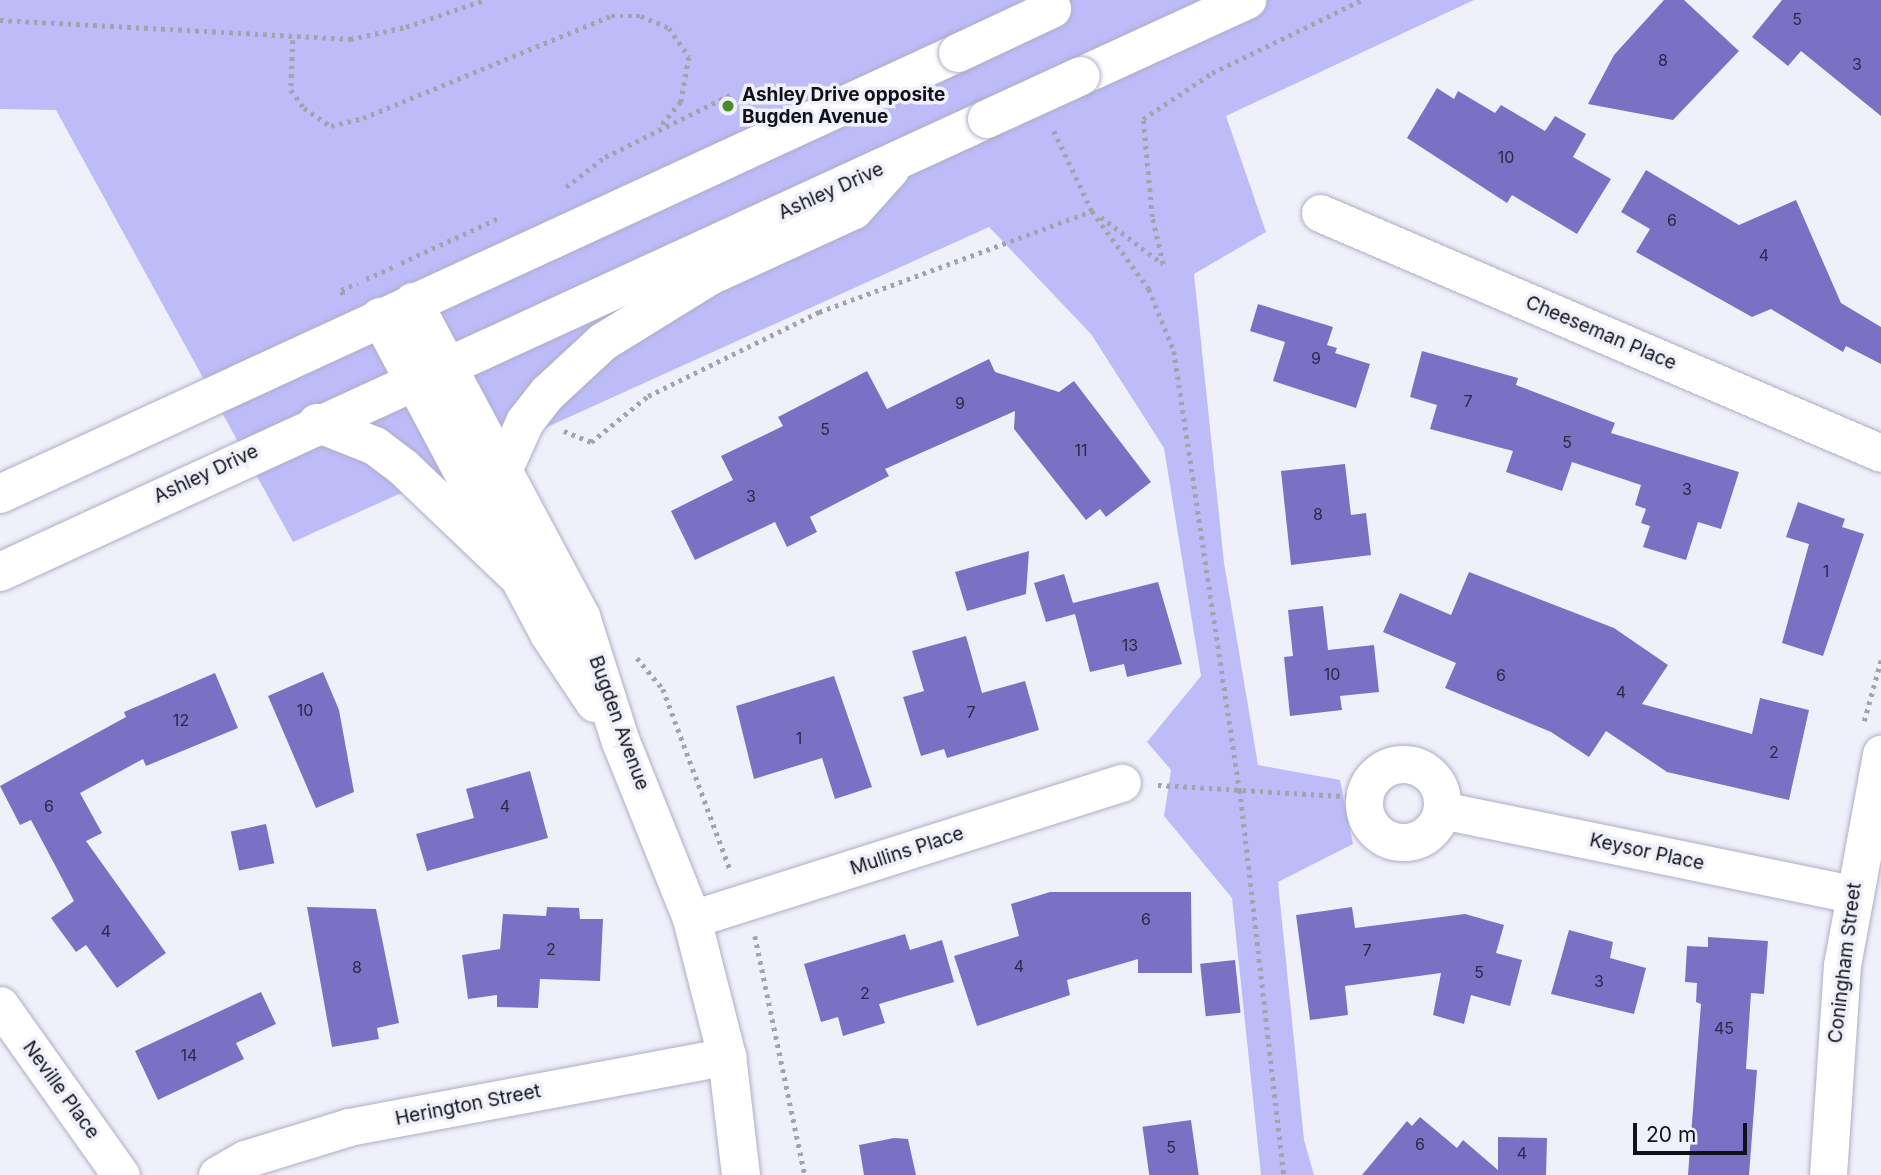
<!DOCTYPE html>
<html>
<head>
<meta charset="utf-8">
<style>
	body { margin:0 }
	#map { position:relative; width:1881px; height:1175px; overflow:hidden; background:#f0f0fb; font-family:Inter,sans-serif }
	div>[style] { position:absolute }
	.green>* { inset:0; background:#bebbf9 }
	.building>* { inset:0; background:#7a71c5; transform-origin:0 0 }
	.path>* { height:4.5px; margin-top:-2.25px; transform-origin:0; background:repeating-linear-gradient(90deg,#a3a3ad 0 3.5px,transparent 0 8.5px) }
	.roads { filter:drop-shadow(0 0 2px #aeaec7) drop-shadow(0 0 2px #aeaec7) }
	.minor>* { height:37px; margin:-18.5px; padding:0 18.5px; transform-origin:18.5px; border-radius:18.5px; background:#fff }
	.minor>.ring { margin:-18.5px; padding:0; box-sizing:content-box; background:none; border:37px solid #fff; border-radius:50% }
	.tertiary>* { height:38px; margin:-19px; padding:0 19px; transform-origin:19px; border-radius:19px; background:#fff }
	.secondary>* { height:38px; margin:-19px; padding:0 19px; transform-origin:19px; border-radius:19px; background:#fff }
	.bridges { filter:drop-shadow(0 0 2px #aeaec7) drop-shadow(0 0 2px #aeaec7) }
	.secondary-bridge>* { height:38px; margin:-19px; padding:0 19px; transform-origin:19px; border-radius:19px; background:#fff }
	.dots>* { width:19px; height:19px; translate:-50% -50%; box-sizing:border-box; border:4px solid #f0f0fb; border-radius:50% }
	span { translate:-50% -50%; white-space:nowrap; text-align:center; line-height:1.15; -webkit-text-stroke:7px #f0f0fb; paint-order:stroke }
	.number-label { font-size:16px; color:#2b2945 }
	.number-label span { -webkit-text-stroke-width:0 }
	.poi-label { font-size:19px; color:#11111a; font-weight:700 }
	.left { translate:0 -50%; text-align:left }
	.street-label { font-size:19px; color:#11111a }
	.scale { position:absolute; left:1633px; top:1123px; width:114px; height:32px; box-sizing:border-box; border:4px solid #11111a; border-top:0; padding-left:9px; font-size:21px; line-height:24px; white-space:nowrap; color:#11111a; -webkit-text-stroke:5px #f0f0fb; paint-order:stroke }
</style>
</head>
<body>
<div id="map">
	<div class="green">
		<i style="clip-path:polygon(0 0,1474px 0,1226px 116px,1266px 232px,1194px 274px,1224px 563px,1258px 765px,1340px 780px,1353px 844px,1278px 882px,1304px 1140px,1314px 1175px,1261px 1175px,1232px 898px,1164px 816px,1171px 770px,1147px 742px,1201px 676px,1164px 448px,1091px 334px,989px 227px,293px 542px,56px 110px,0 109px)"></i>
	</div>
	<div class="building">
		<i style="clip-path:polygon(1664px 0,1684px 0,1739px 51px,1673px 120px,1588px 104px,1614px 55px)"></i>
		<i style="clip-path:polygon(1782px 0,1881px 0,1881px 116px,1801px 51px,1788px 66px,1752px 37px)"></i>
		<i style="clip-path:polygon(1437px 88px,1454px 99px,1458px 91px,1495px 113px,1501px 105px,1545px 131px,1555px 116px,1586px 134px,1573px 157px,1611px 179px,1577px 234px,1512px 195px,1507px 203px,1407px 138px)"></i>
		<i style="clip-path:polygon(1646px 170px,1739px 225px,1796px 200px,1841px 303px,1881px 327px,1881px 364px,1846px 346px,1843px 352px,1771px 309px,1752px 317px,1636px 252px,1650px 229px,1621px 212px)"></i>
		<i style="clip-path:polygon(1258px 304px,1333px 327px,1327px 345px,1337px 348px,1335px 353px,1370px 364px,1356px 408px,1273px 381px,1285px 342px,1250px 331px)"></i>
		<i style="clip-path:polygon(1422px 351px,1518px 378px,1516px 385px,1615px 423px,1611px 433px,1739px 472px,1721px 529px,1698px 522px,1686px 560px,1643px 547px,1650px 526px,1641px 523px,1646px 509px,1635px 505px,1641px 485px,1572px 462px,1562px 491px,1506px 472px,1513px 451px,1430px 429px,1437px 405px,1410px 397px)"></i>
		<i style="clip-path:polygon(989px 359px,995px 372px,1059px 392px,1074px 381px,1151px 482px,1106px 517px,1100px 509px,1086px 520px,1014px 429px,1015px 411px,885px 469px,889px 476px,810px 517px,817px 532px,787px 547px,775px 522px,695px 560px,671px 511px,733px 480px,721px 456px,783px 426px,778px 417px,867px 371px,887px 409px)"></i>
		<i style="clip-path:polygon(1345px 464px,1351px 515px,1366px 513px,1371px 555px,1291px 565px,1281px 471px)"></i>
		<i style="clip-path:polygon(1798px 502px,1845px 519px,1842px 527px,1864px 534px,1823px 656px,1782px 643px,1809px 544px,1786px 537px)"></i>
		<i style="clip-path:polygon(1029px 551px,1026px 594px,967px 611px,955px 572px)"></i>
		<i style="clip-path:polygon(1469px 572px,1614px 628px,1668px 665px,1642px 704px,1752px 734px,1760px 698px,1809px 710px,1789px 800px,1667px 772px,1606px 731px,1589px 757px,1551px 732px,1445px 688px,1456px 663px,1383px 632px,1400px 593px,1451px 615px)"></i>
		<i style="clip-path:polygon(1064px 574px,1073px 603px,1158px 582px,1182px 664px,1127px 677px,1124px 664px,1090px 672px,1075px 614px,1046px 622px,1034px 583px)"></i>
		<i style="clip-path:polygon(1323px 606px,1328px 650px,1374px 645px,1379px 692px,1340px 696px,1342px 710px,1290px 716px,1284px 657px,1293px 656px,1288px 610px)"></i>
		<i style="clip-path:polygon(966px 636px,982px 693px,1025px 681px,1039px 730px,947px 758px,944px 749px,921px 756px,903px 697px,924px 691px,912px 651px)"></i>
		<i style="clip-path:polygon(323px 672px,339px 710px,354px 792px,316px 808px,268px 696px)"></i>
		<i style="clip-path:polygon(215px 673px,238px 728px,146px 766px,143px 759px,80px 793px,102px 833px,86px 841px,166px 953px,117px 988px,86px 945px,76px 952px,51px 918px,74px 901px,31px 820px,20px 825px,0 786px,126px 717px,124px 712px)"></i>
		<i style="clip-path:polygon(834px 676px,872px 787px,835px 799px,822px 758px,754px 779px,736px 706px)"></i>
		<i style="clip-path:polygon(530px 771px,548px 838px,427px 871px,416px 834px,474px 818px,466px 789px)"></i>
		<i style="left:266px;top:824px;width:40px;height:36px;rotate:78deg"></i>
		<i style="clip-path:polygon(1050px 892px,1191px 892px,1192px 973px,1138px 973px,1138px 959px,1067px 980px,1070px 995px,977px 1026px,954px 956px,1019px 936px,1011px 904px)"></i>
		<i style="clip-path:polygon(307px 907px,376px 909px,399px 1023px,377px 1028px,379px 1039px,332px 1047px)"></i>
		<i style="clip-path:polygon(547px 907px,579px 908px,580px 919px,603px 919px,600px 981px,540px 979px,538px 1008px,497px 1007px,497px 995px,468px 999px,462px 955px,500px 949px,503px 914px,546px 916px)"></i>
		<i style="clip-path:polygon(1352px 907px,1355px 928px,1465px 914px,1504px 925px,1496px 953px,1522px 960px,1510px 1006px,1471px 995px,1464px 1024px,1433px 1015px,1441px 973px,1345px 986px,1348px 1015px,1310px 1020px,1296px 915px)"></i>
		<i style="clip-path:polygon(1569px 930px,1613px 942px,1610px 958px,1646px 968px,1634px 1014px,1551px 994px)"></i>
		<i style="clip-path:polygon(905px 934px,910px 950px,942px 940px,954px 982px,879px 1004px,885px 1023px,843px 1036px,838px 1017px,821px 1022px,804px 964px)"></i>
		<i style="clip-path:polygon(1708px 937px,1768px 941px,1764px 994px,1751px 993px,1746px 1069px,1757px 1070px,1749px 1175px,1688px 1175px,1701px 1004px,1696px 1002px,1697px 983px,1685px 982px,1687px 946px,1708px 947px)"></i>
		<i style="left:1235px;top:960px;width:53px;height:35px;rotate:84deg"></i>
		<i style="clip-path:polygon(261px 992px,276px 1024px,236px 1043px,244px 1059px,158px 1100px,135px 1051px)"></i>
		<i style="clip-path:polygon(1420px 1117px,1457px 1148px,1463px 1140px,1498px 1170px,1498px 1137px,1547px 1138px,1546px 1175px,1362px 1175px,1407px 1121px,1412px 1126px)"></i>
		<i style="left:1191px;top:1120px;width:56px;height:49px;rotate:82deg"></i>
		<i style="clip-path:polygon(894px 1138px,908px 1139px,916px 1175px,864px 1175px,859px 1145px)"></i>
	</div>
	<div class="path">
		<i style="left:0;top:20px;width:351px;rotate:3.1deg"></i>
		<i style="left:350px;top:39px;width:57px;rotate:-12.1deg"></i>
		<i style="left:406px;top:27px;width:83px;rotate:-19.1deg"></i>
		<i style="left:293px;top:40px;width:50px;rotate:92.3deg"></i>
		<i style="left:291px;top:90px;width:22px;rotate:54deg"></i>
		<i style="left:304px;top:108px;width:32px;rotate:34deg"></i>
		<i style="left:331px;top:126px;width:33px;rotate:-14deg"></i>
		<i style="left:363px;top:118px;width:268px;rotate:-22.4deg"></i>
		<i style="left:611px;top:16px;width:30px"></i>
		<i style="left:641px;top:16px;width:30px;rotate:23deg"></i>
		<i style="left:669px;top:28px;width:35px;rotate:55deg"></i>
		<i style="left:689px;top:57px;width:46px;rotate:100.1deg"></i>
		<i style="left:681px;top:102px;width:35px;rotate:130deg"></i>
		<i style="left:1054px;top:131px;width:89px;rotate:64.6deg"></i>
		<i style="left:1092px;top:211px;width:97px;rotate:53.8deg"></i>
		<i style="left:1149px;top:289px;width:67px;rotate:68deg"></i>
		<i style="left:1174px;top:351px;width:444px;rotate:81.5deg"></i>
		<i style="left:1240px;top:790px;width:388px;rotate:83.5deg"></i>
		<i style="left:566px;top:187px;width:49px;rotate:-37.6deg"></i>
		<i style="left:605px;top:157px;width:142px;rotate:-26.4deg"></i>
		<i style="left:1101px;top:217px;width:78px;rotate:37.2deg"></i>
		<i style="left:1163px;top:264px;width:48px;rotate:-103.2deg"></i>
		<i style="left:1152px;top:217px;width:98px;rotate:-95.2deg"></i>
		<i style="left:1143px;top:119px;width:83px;rotate:-33.7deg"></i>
		<i style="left:1212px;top:73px;width:167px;rotate:-26deg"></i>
		<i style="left:401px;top:263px;width:110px;rotate:-24.7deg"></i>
		<i style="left:366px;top:279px;width:30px;rotate:-24deg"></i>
		<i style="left:343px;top:295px;width:5px;rotate:-112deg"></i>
		<i style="left:341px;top:290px;width:18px;rotate:-22deg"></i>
		<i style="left:564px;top:431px;width:29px;rotate:22deg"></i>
		<i style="left:591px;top:442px;width:73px;rotate:-38.9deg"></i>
		<i style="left:648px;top:396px;width:191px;rotate:-26.2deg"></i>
		<i style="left:819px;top:312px;width:291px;rotate:-20.3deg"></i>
		<i style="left:637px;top:658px;width:40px;rotate:50deg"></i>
		<i style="left:663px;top:689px;width:192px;rotate:69.6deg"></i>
		<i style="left:1864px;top:721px;width:63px;rotate:-74.4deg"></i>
		<i style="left:1158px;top:785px;width:205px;rotate:3.4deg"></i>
		<i style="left:755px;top:936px;width:244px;rotate:78.2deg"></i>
	</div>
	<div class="roads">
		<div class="minor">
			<i style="left:1320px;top:213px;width:610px;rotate:23.16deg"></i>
			<i class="ring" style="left:1364px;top:764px;width:41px;height:41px"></i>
			<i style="left:1442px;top:810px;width:419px;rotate:11.6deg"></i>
			<i style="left:692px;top:919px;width:451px;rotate:-17.6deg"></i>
			<i style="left:0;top:1005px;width:209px;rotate:54.6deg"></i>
			<i style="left:217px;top:1175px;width:32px;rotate:-30deg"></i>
			<i style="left:245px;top:1159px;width:109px;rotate:-17.1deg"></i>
			<i style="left:349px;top:1127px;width:385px;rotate:-10.6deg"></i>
			<i style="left:1828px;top:1175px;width:210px;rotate:-86.2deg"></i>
			<i style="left:1842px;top:965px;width:215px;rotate:-79.5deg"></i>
		</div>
		<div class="tertiary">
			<i style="left:413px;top:302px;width:357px;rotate:61.9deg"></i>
			<i style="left:581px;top:617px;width:131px;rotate:72.3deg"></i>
			<i style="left:621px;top:742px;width:191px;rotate:68.1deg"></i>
			<i style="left:692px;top:919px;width:141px;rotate:75.7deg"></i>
			<i style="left:727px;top:1056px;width:120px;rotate:83.3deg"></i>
			<i style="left:380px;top:317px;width:359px;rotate:61.9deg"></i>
			<i style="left:549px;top:634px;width:83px;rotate:56.3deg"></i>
		</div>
		<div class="secondary">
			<i style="left:1081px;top:76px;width:183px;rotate:-24.6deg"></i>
			<i style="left:317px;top:423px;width:62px;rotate:21.6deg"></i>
			<i style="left:375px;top:446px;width:36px;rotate:37deg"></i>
			<i style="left:404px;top:468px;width:159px;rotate:43.7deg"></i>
			<i style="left:503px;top:471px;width:54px;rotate:-65.8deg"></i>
			<i style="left:525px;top:422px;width:37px;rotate:-52deg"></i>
			<i style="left:548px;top:393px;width:75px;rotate:-42.8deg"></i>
			<i style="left:603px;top:342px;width:126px;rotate:-31.7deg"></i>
			<i style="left:710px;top:276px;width:158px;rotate:-24.6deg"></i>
			<i style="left:854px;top:210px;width:54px;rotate:-48deg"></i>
			<i style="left:0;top:494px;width:1055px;rotate:-24.72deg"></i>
			<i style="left:0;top:572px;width:1086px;rotate:-24.65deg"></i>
		</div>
	</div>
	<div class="bridges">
		<div class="secondary-bridge">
			<i style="left:958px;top:53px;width:104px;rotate:-25.1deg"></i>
			<i style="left:987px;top:119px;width:103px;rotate:-24.6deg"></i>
		</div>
	</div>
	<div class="dots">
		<i style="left:728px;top:106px;background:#4b8a2a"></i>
	</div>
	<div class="number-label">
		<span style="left:1797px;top:19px">5</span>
		<span style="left:1663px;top:60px">8</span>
		<span style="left:1857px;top:64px">3</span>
		<span style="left:1506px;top:157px">10</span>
		<span style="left:1672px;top:220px">6</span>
		<span style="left:1764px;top:255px">4</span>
		<span style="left:1316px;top:358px">9</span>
		<span style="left:1468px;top:401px">7</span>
		<span style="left:960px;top:403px">9</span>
		<span style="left:825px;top:429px">5</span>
		<span style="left:1567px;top:442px">5</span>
		<span style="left:1081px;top:450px">11</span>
		<span style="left:1687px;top:489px">3</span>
		<span style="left:751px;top:496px">3</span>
		<span style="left:1318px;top:514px">8</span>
		<span style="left:1826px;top:571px">1</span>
		<span style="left:1130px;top:645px">13</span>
		<span style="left:1332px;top:674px">10</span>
		<span style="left:1501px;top:675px">6</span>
		<span style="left:1621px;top:692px">4</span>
		<span style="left:305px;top:710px">10</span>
		<span style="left:971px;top:712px">7</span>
		<span style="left:181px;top:720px">12</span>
		<span style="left:799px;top:738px">1</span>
		<span style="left:1774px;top:752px">2</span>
		<span style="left:49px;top:806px">6</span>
		<span style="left:505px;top:806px">4</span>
		<span style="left:1146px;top:919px">6</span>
		<span style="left:106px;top:931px">4</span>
		<span style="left:551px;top:949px">2</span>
		<span style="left:1367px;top:950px">7</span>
		<span style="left:1019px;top:966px">4</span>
		<span style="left:357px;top:967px">8</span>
		<span style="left:1479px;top:972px">5</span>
		<span style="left:1599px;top:981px">3</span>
		<span style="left:865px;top:993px">2</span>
		<span style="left:1724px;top:1028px">45</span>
		<span style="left:189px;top:1055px">14</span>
		<span style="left:1420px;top:1144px">6</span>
		<span style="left:1171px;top:1147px">5</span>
		<span style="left:1522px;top:1153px">4</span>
	</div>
	<div class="poi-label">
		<span class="left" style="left:742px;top:106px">Ashley Drive opposite<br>Bugden Avenue</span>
	</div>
	<div class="street-label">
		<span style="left:831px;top:191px;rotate:-24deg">Ashley Drive</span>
		<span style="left:1601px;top:333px;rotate:23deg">Cheeseman Place</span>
		<span style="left:206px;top:474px;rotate:-25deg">Ashley Drive</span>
		<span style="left:619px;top:723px;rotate:70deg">Bugden Avenue</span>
		<span style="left:907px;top:851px;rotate:-18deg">Mullins Place</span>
		<span style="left:1647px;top:852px;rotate:12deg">Keysor Place</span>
		<span style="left:1845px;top:963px;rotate:-83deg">Coningham Street</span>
		<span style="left:61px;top:1090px;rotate:54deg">Neville Place</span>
		<span style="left:468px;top:1105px;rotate:-11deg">Herington Street</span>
	</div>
	<div class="scale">20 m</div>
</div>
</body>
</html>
